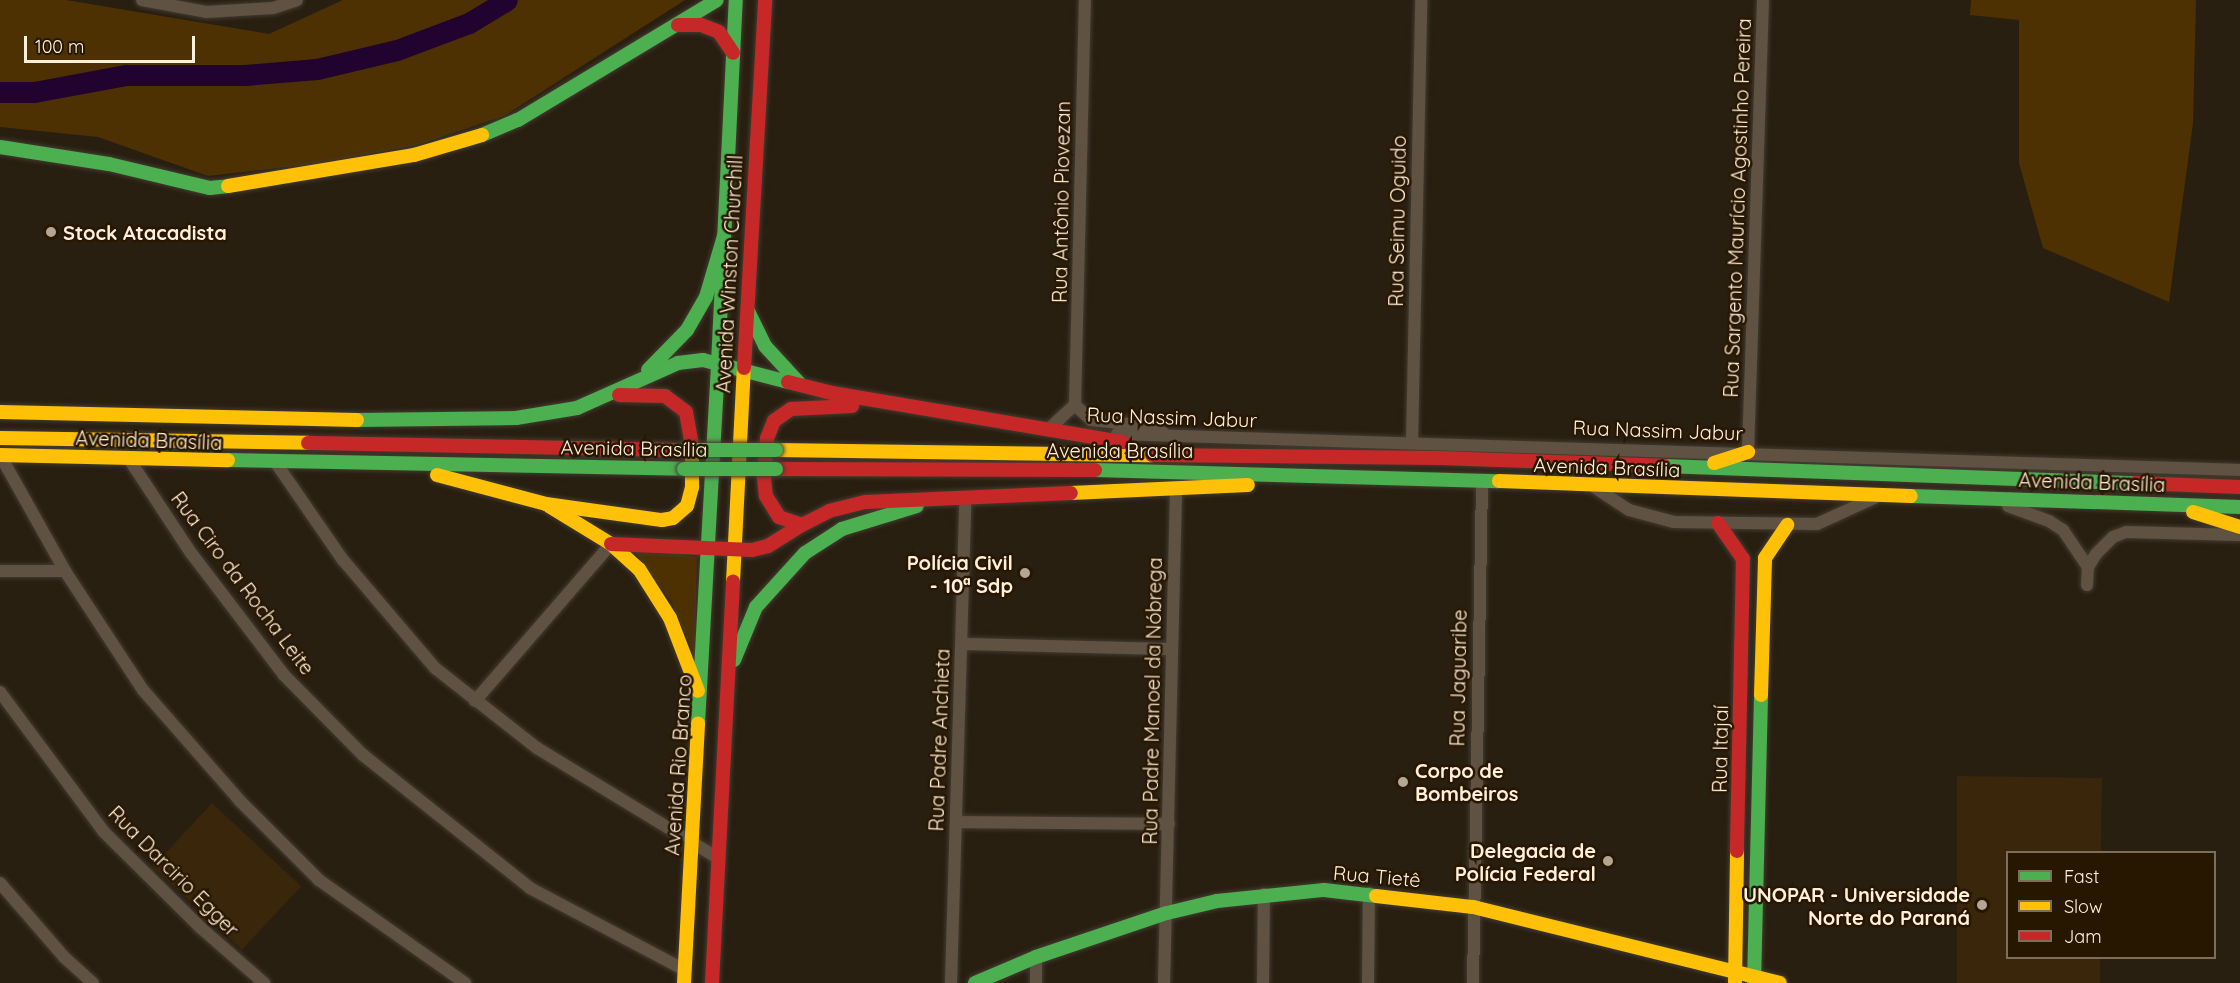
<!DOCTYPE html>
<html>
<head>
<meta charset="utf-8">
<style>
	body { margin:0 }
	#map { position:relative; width:2240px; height:983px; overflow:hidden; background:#281f11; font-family:Quicksand,sans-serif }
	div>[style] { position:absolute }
	.built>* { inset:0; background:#39260b; transform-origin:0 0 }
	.green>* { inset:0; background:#4e3102 }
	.river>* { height:21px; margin:-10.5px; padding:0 10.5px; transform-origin:10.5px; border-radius:10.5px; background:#22032f }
	.roads { filter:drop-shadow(0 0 2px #443b31) drop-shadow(0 0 2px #443b31) }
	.street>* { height:12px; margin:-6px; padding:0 6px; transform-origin:6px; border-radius:6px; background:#5f5243 }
	.fast>* { height:14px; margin:-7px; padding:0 7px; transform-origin:7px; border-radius:7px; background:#4caf50 }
	.slow>* { height:14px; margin:-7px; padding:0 7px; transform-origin:7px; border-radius:7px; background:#ffc107 }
	.jam>* { height:14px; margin:-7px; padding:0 7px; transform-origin:7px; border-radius:7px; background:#c62828 }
	.bridges { filter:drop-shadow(0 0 2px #443b31) drop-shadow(0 0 2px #443b31) }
	.fast-bridge>* { height:14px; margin:-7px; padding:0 7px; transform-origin:7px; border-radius:7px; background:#4caf50 }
	.dots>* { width:16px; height:16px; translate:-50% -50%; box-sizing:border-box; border:3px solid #281700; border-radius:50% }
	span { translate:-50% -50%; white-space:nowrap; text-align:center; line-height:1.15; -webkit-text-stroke:5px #281700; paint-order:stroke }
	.street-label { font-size:20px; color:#ffefdb }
	.poi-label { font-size:20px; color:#ffefdb; font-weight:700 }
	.left { translate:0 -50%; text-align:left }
	.right { translate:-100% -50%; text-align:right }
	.legend { position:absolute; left:2006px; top:851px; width:210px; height:108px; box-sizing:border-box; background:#281700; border:2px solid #7e6d58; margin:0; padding:8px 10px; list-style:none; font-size:18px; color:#ffefdb }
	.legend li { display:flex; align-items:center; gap:12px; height:30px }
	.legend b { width:30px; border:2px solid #7e6d58 }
	.scale { position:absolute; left:24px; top:36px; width:171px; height:27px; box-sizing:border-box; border:3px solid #ffefdb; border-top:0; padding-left:8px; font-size:18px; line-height:21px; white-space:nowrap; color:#ffefdb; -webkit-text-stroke:4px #281700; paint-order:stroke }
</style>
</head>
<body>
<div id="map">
	<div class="built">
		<i style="clip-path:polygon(1957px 776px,2102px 778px,2101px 852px,2008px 852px,2008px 958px,2100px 958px,2100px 983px,1957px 983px)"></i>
		<i style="left:212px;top:803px;width:122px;height:87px;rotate:43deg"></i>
	</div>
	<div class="green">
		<i style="clip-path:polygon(0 0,66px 0,269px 34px,343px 0,685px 0,504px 116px,417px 145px,314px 164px,208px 176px,98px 137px,0 127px)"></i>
		<i style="clip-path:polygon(1971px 0,2196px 0,2193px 123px,2169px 302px,2043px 248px,2019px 163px,2019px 20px,1970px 15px)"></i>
		<i style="clip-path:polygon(631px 547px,697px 557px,695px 656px,671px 601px)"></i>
	</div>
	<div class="river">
		<i style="left:0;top:92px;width:34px"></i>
		<i style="left:34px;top:92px;width:94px;rotate:-10.5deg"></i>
		<i style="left:126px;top:75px;width:119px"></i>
		<i style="left:245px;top:75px;width:72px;rotate:-4.8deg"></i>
		<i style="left:317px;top:69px;width:82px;rotate:-13.4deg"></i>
		<i style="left:397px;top:50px;width:77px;rotate:-20.6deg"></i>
		<i style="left:469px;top:23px;width:44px;rotate:-31.2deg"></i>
	</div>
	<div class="roads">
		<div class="street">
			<i style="left:142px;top:0;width:65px;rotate:10.6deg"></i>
			<i style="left:206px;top:12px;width:67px;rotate:-3.4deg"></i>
			<i style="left:273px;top:8px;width:25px;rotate:-18deg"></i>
			<i style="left:1075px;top:405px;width:405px;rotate:-88.6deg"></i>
			<i style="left:1075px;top:405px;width:22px;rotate:43deg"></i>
			<i style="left:1091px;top:420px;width:57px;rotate:6deg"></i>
			<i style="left:1148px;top:426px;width:17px;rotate:24deg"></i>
			<i style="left:1051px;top:427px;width:33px;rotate:-43deg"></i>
			<i style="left:1117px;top:434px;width:1124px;rotate:1.84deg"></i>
			<i style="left:1412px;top:443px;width:443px;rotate:-88.8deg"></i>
			<i style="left:1748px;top:452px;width:452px;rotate:-88.1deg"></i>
			<i style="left:0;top:455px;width:133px;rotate:60.7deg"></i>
			<i style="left:65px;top:571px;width:142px;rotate:56.8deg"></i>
			<i style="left:143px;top:690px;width:149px;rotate:48.8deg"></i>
			<i style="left:241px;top:802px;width:110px;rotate:45deg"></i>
			<i style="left:319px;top:880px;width:179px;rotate:35.2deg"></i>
			<i style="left:129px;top:459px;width:113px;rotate:56.6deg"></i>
			<i style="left:191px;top:553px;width:153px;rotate:52.7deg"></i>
			<i style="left:284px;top:675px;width:112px;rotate:45.4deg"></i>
			<i style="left:363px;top:755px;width:213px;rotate:38.5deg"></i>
			<i style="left:530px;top:888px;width:175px;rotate:27.9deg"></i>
			<i style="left:276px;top:463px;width:118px;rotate:55.4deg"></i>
			<i style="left:343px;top:560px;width:142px;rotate:49.6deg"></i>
			<i style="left:435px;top:668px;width:130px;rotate:38.1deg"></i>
			<i style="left:537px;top:748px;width:212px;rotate:31.3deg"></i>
			<i style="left:1594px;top:487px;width:42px;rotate:33.3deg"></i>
			<i style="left:1629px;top:510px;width:47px;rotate:14.9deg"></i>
			<i style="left:1674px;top:522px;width:143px;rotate:0.8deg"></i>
			<i style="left:1817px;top:524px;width:63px;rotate:-24.5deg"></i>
			<i style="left:2008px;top:506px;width:44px;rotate:20.1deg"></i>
			<i style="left:2049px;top:521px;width:17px;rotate:33deg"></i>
			<i style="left:2063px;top:530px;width:45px;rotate:56deg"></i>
			<i style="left:0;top:571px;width:65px"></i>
			<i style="left:2087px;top:585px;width:18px;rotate:-87deg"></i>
			<i style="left:2088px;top:567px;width:15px;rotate:-58deg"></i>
			<i style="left:2096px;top:554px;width:24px;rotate:-45deg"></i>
			<i style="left:2113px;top:537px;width:14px;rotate:-21deg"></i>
			<i style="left:2126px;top:532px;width:114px;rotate:1.5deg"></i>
			<i style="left:962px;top:644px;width:209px;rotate:1.4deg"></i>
			<i style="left:0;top:692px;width:174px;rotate:53.4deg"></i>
			<i style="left:104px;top:832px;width:136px;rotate:44.7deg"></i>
			<i style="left:201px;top:928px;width:84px;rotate:41.1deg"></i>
			<i style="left:475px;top:701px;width:208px;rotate:-49.1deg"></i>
			<i style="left:956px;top:822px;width:213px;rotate:0.5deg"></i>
			<i style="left:0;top:883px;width:98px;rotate:49.1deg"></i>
			<i style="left:64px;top:957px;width:39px;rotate:42deg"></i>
			<i style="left:951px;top:983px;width:486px;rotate:-88.3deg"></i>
			<i style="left:1036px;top:983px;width:26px;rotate:-90deg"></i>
			<i style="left:1164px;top:983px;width:494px;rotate:-88.6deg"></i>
			<i style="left:1263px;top:983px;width:89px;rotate:-89.4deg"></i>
			<i style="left:1368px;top:983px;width:90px;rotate:-89.4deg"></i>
			<i style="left:1473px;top:983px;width:501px;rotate:-88.97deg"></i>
		</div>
		<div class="fast">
			<i style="left:482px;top:135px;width:39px;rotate:-23deg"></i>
			<i style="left:518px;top:120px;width:232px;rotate:-31.1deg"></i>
			<i style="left:0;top:147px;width:110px;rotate:8.9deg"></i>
			<i style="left:109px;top:164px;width:104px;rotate:13.4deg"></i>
			<i style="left:210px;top:188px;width:18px;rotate:-6deg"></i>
			<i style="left:748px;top:311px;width:39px;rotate:64deg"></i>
			<i style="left:765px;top:346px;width:52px;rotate:47.4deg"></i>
			<i style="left:718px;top:363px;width:363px;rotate:-87.2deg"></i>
			<i style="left:648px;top:370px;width:56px;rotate:-45.7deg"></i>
			<i style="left:687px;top:330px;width:38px;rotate:-60deg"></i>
			<i style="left:706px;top:297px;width:64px;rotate:-73.6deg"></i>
			<i style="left:357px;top:420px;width:159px;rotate:-0.7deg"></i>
			<i style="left:516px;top:418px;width:62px;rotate:-9.3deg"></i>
			<i style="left:577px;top:408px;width:111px;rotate:-24deg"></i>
			<i style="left:678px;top:363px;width:25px;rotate:-7deg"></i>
			<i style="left:703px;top:360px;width:88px;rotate:14.5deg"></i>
			<i style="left:228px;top:460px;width:456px;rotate:1.1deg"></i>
			<i style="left:1664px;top:466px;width:471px;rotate:2.1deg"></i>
			<i style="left:1095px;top:470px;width:404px;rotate:1.6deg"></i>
			<i style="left:1911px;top:496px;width:329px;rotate:1.9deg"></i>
			<i style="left:734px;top:660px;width:57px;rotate:-67.5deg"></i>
			<i style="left:756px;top:607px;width:73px;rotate:-47.8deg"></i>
			<i style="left:805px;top:553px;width:44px;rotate:-33deg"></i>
			<i style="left:842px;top:529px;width:78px;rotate:-17deg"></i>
			<i style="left:698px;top:723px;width:361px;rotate:-86.8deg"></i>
			<i style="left:975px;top:983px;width:66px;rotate:-23.1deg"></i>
			<i style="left:1036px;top:957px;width:138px;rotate:-18.6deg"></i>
			<i style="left:1167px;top:913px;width:51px;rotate:-13.5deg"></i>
			<i style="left:1217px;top:901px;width:108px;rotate:-5.9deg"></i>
			<i style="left:1324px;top:890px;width:52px;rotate:6.6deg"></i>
			<i style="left:1754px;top:983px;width:288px;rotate:-88.6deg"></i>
		</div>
		<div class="slow">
			<i style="left:228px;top:186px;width:189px;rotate:-9.5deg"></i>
			<i style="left:414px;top:155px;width:71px;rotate:-16.4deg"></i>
			<i style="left:0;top:412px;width:357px;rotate:1.3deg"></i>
			<i style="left:0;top:438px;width:308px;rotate:0.9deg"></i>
			<i style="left:776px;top:450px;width:376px;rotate:0.8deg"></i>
			<i style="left:0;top:455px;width:228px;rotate:1.3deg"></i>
			<i style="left:1714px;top:463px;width:36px;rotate:-18deg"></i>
			<i style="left:437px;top:475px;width:113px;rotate:14.9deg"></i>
			<i style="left:546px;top:504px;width:117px;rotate:7.9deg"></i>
			<i style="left:662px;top:520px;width:11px;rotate:-10deg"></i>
			<i style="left:673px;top:518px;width:18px;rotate:-41deg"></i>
			<i style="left:687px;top:506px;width:20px;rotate:-75deg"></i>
			<i style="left:692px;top:487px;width:40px;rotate:-90deg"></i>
			<i style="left:1499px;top:481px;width:412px;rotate:2.1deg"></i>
			<i style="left:1071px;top:493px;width:177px;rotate:-2.6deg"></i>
			<i style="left:549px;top:506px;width:73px;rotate:31.5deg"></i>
			<i style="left:611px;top:544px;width:38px;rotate:42deg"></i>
			<i style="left:639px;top:569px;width:58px;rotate:57.7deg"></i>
			<i style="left:670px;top:618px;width:78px;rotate:69deg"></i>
			<i style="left:2193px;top:512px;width:49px;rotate:17.7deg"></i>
			<i style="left:733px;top:582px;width:214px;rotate:-87.1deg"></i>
			<i style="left:1761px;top:695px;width:137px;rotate:-88.3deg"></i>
			<i style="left:1765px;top:558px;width:40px;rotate:-56deg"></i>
			<i style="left:1376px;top:896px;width:98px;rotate:6.5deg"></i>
			<i style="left:1473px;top:907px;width:316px;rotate:13.9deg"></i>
			<i style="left:1735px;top:982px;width:131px;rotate:-89.1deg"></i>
			<i style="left:684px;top:983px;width:260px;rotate:-86.9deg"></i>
		</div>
		<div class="jam">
			<i style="left:678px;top:25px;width:23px"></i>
			<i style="left:701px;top:25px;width:19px;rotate:21deg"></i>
			<i style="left:719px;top:32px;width:25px;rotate:56deg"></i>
			<i style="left:744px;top:368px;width:369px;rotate:-86.7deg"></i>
			<i style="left:788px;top:382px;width:45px;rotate:14deg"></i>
			<i style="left:832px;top:393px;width:295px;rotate:9.6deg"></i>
			<i style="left:619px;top:395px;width:46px;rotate:1.2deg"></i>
			<i style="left:665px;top:396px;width:26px;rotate:37deg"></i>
			<i style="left:686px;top:412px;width:36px;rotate:80deg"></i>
			<i style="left:852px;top:406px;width:61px;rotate:177.2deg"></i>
			<i style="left:791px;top:409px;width:21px;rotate:145deg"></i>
			<i style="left:774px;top:421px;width:18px;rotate:112deg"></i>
			<i style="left:767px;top:438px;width:40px;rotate:94.3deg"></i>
			<i style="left:764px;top:478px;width:18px;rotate:84deg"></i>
			<i style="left:766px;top:496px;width:25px;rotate:58deg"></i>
			<i style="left:779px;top:517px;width:24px;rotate:19deg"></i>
			<i style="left:802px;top:525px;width:30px;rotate:-27deg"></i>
			<i style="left:829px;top:511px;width:38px;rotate:-14deg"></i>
			<i style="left:866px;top:502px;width:205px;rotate:-2.5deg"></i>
			<i style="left:308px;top:443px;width:376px;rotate:1.1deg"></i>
			<i style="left:1152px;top:455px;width:288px;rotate:0.6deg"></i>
			<i style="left:1440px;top:458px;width:224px;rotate:2deg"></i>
			<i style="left:776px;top:469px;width:319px;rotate:0.2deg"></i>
			<i style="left:2135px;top:483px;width:105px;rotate:2.2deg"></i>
			<i style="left:1718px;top:523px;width:44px;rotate:55.2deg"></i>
			<i style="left:1743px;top:559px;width:292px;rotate:91.2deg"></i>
			<i style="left:611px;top:544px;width:141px;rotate:2.4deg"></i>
			<i style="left:752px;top:550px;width:16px;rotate:-14deg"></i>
			<i style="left:768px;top:546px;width:40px;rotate:-32deg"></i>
			<i style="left:712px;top:983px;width:402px;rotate:-87deg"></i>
		</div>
	</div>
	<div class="bridges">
		<div class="fast-bridge">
			<i style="left:684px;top:450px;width:92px"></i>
			<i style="left:684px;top:469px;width:92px"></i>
		</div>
	</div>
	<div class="dots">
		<i style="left:51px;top:232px;background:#b4a694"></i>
		<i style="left:1025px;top:573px;background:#b4a694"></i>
		<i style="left:1403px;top:782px;background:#b4a694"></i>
		<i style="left:1608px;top:861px;background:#b4a694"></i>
		<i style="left:1982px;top:905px;background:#b4a694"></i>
	</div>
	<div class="street-label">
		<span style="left:1061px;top:202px;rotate:-89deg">Rua Antônio Piovezan</span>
		<span style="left:1737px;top:208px;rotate:-88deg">Rua Sargento Maurício Agostinho Pereira</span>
		<span style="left:1397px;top:221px;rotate:-89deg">Rua Seimu Oguido</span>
		<span style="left:729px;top:274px;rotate:-87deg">Avenida Winston Churchill</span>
		<span style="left:1172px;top:417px;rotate:2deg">Rua Nassim Jabur</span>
		<span style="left:1658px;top:430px;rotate:2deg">Rua Nassim Jabur</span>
		<span style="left:149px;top:440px;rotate:2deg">Avenida Brasília</span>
		<span style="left:634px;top:448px;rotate:1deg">Avenida Brasília</span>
		<span style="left:1120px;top:450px">Avenida Brasília</span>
		<span style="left:1607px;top:467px;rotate:2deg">Avenida Brasília</span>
		<span style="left:2092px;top:482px;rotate:2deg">Avenida Brasília</span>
		<span style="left:243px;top:583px;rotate:53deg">Rua Ciro da Rocha Leite</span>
		<span style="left:1458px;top:678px;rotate:-89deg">Rua Jaguaribe</span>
		<span style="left:1152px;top:701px;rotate:-89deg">Rua Padre Manoel da Nóbrega</span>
		<span style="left:939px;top:740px;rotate:-88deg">Rua Padre Anchieta</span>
		<span style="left:1720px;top:749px;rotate:-89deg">Rua Itajaí</span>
		<span style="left:678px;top:765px;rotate:-86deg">Avenida Rio Branco</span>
		<span style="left:174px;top:871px;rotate:45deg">Rua Darcirio Egger</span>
		<span style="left:1377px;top:876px;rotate:5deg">Rua Tietê</span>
	</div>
	<div class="poi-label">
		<span class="left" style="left:63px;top:232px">Stock Atacadista</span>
		<span class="right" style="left:1013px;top:574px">Polícia Civil<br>- 10ª Sdp</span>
		<span class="left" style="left:1415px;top:782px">Corpo de<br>Bombeiros</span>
		<span class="right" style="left:1596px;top:862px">Delegacia de<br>Polícia Federal</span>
		<span class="right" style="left:1970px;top:906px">UNOPAR - Universidade<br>Norte do Paraná</span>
	</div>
	<ul class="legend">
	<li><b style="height:8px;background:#4caf50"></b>Fast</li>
	<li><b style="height:8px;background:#ffc107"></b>Slow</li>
	<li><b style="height:8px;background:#c62828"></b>Jam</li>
	</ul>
	<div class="scale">100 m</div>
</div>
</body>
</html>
